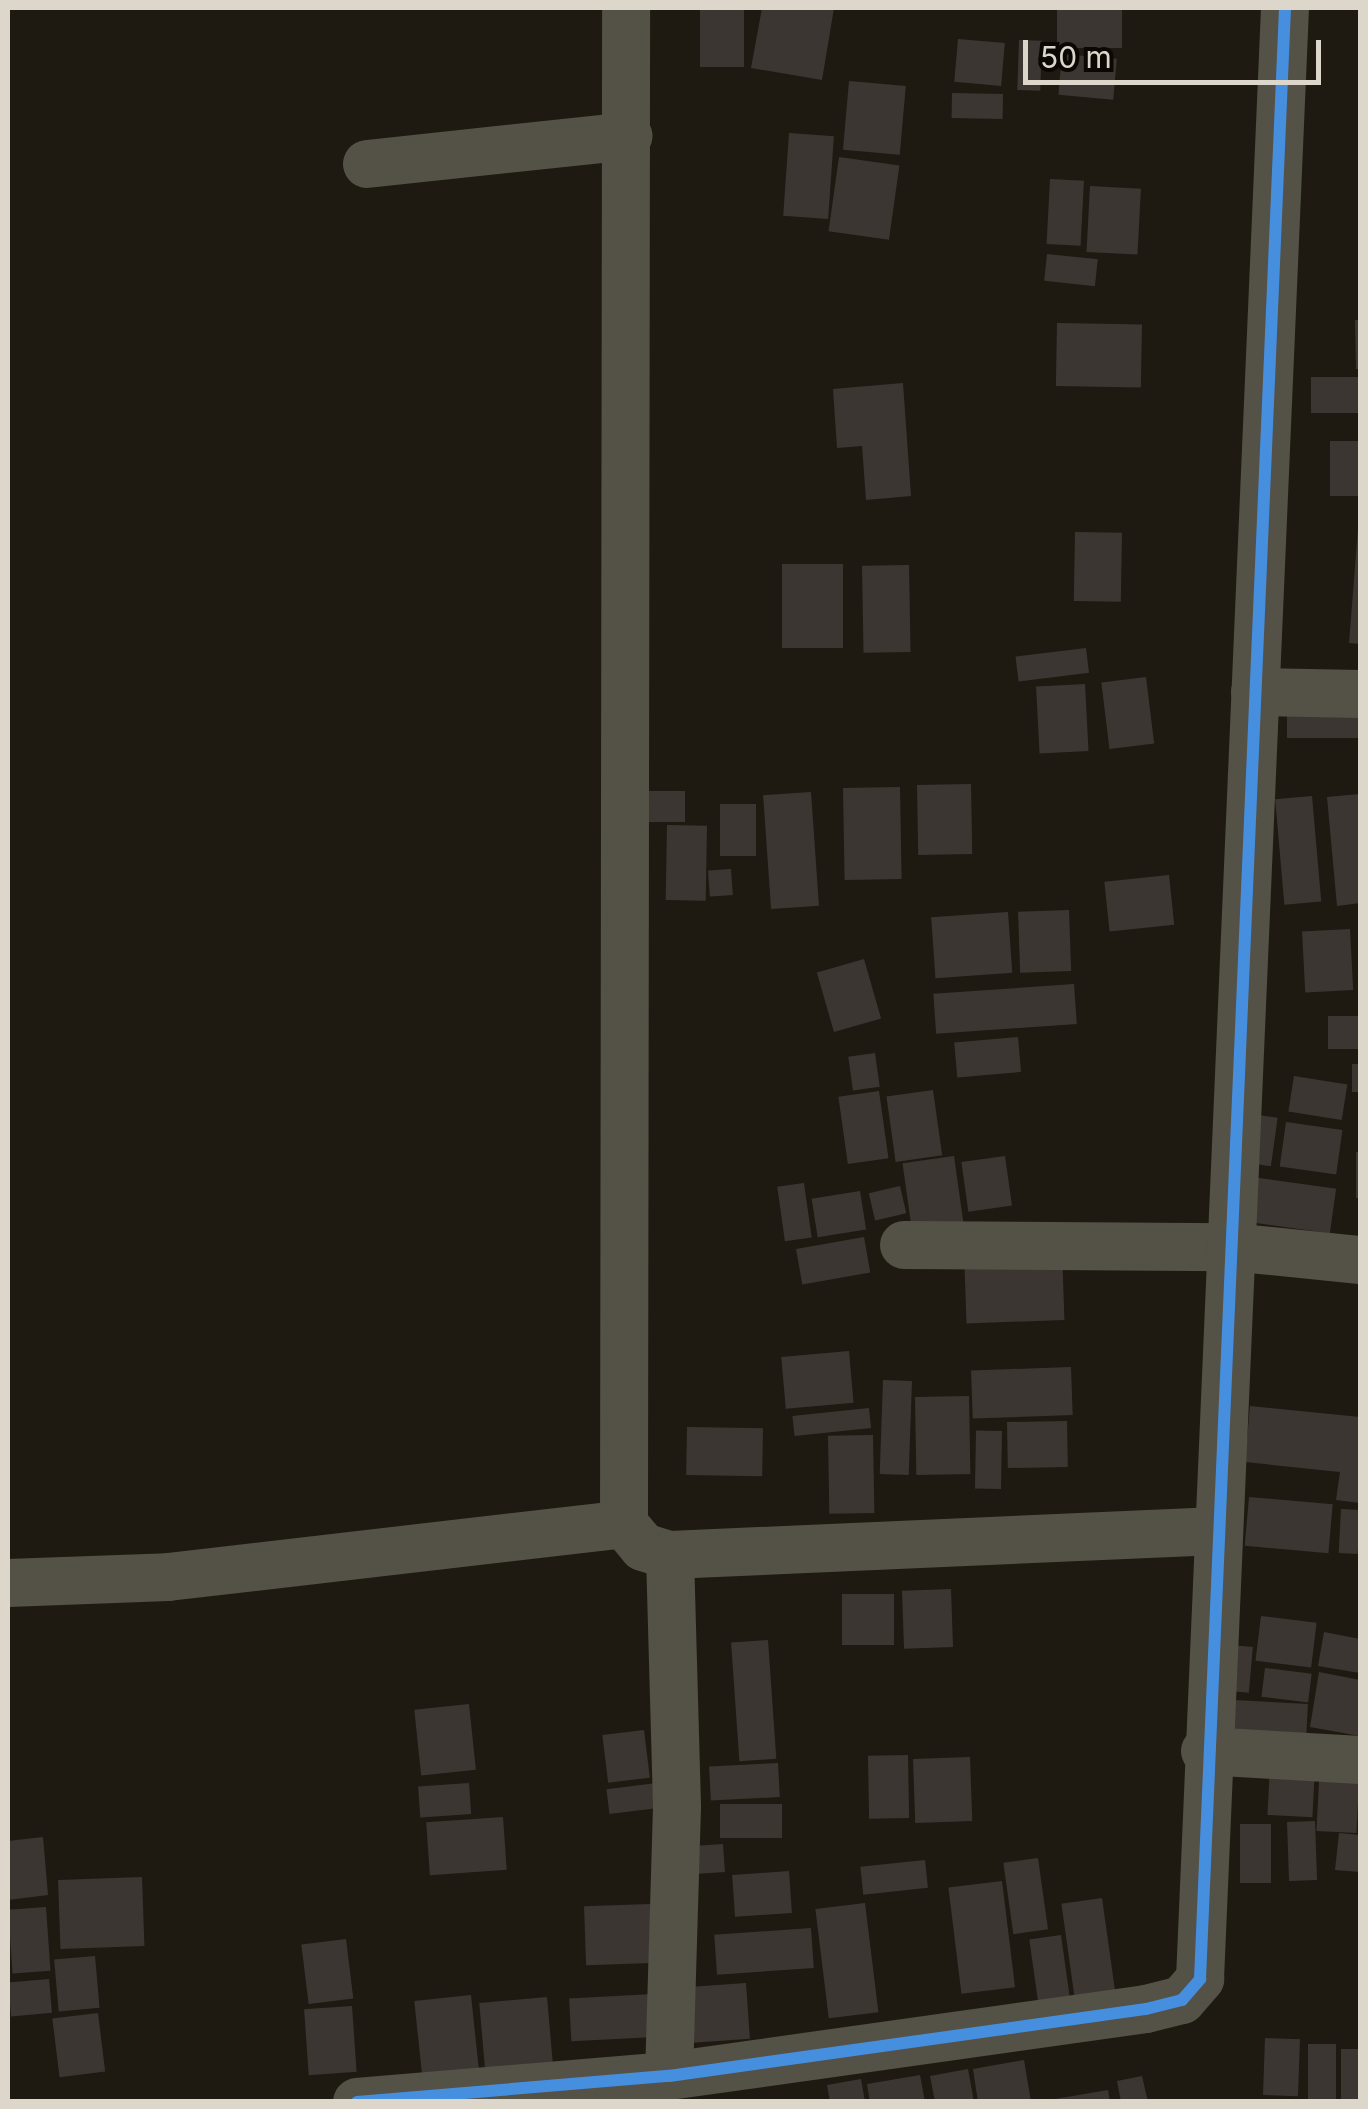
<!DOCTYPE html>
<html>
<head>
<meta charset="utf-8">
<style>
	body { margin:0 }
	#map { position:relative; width:1368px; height:2109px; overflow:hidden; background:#1e1a11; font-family:Inter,sans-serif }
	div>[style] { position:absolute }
	.building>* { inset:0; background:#3c3633; transform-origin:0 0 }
	.minor>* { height:48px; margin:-24px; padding:0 24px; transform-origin:24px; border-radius:24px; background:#545146 }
	.cycleway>* { height:12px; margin:-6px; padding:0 6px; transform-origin:6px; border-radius:6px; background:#468fdf }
	span { translate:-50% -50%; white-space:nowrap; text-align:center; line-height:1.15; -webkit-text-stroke:8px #0b0703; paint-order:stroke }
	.frame { position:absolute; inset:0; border:10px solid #dcd6cb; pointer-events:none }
	.scale { position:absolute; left:1023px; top:40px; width:298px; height:45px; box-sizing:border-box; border:5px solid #dcd6cb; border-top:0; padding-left:12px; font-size:30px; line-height:35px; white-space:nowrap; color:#dcd6cb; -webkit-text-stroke:8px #0b0703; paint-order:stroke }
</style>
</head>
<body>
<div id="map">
	<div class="building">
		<i style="left:700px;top:8px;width:44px;height:59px"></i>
		<i style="clip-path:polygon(762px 8px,834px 8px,822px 80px,751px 68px)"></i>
		<i style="left:1057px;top:8px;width:65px;height:40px"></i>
		<i style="left:958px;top:39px;width:47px;height:43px;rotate:5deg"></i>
		<i style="left:1019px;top:40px;width:23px;height:50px;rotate:2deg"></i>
		<i style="left:1062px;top:54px;width:55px;height:41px;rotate:5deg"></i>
		<i style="left:849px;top:81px;width:57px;height:69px;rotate:5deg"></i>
		<i style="left:952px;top:93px;width:51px;height:25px;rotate:1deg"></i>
		<i style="left:789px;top:133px;width:45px;height:83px;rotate:4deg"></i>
		<i style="left:839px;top:157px;width:61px;height:75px;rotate:8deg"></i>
		<i style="left:1050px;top:179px;width:34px;height:65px;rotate:3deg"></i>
		<i style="left:1090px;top:186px;width:51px;height:66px;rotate:3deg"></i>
		<i style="left:1047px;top:254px;width:51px;height:27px;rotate:6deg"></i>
		<i style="clip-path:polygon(1355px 320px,1360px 320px,1360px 369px,1356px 369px)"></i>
		<i style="left:1057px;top:323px;width:85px;height:63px;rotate:1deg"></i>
		<i style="left:1360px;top:377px;width:36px;height:49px;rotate:90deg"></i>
		<i style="clip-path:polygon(903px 383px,911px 496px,866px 500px,862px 446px,837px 448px,833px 389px)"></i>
		<i style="left:1330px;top:441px;width:30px;height:55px"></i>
		<i style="clip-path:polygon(1358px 529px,1360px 529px,1360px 644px,1349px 643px)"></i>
		<i style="left:1075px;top:532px;width:47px;height:69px;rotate:1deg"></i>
		<i style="left:782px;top:564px;width:61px;height:84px"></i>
		<i style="left:909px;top:565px;width:87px;height:47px;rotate:89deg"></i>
		<i style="left:1086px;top:648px;width:25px;height:71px;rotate:83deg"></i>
		<i style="left:1146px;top:677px;width:67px;height:45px;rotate:83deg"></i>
		<i style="left:1085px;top:684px;width:67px;height:49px;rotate:87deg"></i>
		<i style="left:1360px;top:701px;width:37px;height:73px;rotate:90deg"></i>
		<i style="left:971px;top:784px;width:70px;height:54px;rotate:89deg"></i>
		<i style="left:900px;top:787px;width:92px;height:57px;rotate:89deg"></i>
		<i style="left:685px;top:791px;width:31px;height:43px;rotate:90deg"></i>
		<i style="left:811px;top:792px;width:114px;height:48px;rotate:86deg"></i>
		<i style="clip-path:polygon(1360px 794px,1360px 903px,1337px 906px,1327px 797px)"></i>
		<i style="left:1312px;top:796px;width:106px;height:37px;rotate:85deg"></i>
		<i style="left:756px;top:804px;width:52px;height:36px;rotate:90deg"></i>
		<i style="left:667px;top:825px;width:40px;height:75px;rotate:1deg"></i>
		<i style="left:731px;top:869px;width:26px;height:23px;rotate:86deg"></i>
		<i style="left:1169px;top:875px;width:50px;height:65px;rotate:84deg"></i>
		<i style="left:1069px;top:910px;width:61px;height:51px;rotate:88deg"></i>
		<i style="left:1008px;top:912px;width:61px;height:77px;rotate:86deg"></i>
		<i style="left:1350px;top:929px;width:61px;height:48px;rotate:87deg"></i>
		<i style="left:864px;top:959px;width:62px;height:49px;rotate:74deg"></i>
		<i style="left:1074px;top:984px;width:40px;height:141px;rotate:86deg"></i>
		<i style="left:1360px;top:1016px;width:33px;height:32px;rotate:90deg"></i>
		<i style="left:1018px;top:1037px;width:35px;height:64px;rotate:85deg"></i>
		<i style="left:875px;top:1053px;width:34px;height:27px;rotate:82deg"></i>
		<i style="left:1352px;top:1064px;width:8px;height:28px"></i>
		<i style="left:1294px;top:1076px;width:54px;height:36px;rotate:9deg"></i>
		<i style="left:933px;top:1090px;width:66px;height:47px;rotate:82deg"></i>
		<i style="left:879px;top:1091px;width:68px;height:41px;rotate:82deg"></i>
		<i style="left:1244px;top:1113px;width:34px;height:49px;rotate:8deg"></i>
		<i style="left:1286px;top:1122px;width:57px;height:45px;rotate:8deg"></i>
		<i style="left:1356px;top:1152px;width:4px;height:46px"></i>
		<i style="left:954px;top:1156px;width:80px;height:52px;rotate:82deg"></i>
		<i style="left:1005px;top:1156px;width:50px;height:44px;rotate:82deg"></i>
		<i style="left:1245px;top:1176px;width:92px;height:45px;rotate:8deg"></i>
		<i style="left:804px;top:1183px;width:55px;height:27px;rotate:82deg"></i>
		<i style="left:900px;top:1186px;width:28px;height:32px;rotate:77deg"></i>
		<i style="left:860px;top:1191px;width:39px;height:49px;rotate:81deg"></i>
		<i style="left:864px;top:1237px;width:36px;height:69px;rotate:80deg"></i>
		<i style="left:1062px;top:1250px;width:70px;height:98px;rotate:88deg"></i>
		<i style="left:849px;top:1351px;width:52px;height:68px;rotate:85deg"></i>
		<i style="left:1071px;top:1367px;width:48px;height:100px;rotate:88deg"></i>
		<i style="left:883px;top:1380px;width:29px;height:94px;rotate:2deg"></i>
		<i style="left:969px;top:1396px;width:78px;height:54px;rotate:89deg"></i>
		<i style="clip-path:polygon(1250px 1406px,1360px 1417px,1360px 1503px,1336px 1500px,1340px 1472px,1245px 1462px)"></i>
		<i style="left:869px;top:1408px;width:20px;height:77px;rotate:84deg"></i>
		<i style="left:1067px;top:1421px;width:46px;height:60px;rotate:89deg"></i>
		<i style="left:687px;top:1427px;width:76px;height:48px;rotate:1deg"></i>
		<i style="left:1002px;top:1431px;width:58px;height:26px;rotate:91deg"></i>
		<i style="left:873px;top:1435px;width:78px;height:45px;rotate:89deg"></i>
		<i style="left:1249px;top:1497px;width:84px;height:49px;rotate:5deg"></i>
		<i style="left:1341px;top:1509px;width:19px;height:44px;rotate:3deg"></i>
		<i style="left:951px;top:1589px;width:58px;height:49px;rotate:88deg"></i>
		<i style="left:842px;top:1594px;width:52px;height:51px"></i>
		<i style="left:1261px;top:1616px;width:56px;height:45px;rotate:7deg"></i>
		<i style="clip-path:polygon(1324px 1632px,1360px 1639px,1360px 1673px,1318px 1666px)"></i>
		<i style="left:768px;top:1640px;width:119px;height:37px;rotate:86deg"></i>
		<i style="left:1219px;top:1644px;width:34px;height:46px;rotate:5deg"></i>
		<i style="left:1265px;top:1668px;width:47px;height:29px;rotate:7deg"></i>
		<i style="clip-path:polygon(1319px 1672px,1360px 1680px,1360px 1736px,1310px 1727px)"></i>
		<i style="left:1233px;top:1700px;width:75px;height:40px;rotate:3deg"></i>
		<i style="left:469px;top:1704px;width:66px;height:55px;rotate:84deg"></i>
		<i style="left:644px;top:1730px;width:48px;height:42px;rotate:83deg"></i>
		<i style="left:908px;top:1755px;width:63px;height:40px;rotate:89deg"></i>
		<i style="left:970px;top:1757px;width:64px;height:57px;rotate:88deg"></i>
		<i style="left:778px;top:1763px;width:34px;height:69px;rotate:87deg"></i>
		<i style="left:1320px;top:1763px;width:40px;height:68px;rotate:3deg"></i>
		<i style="left:1270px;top:1766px;width:45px;height:49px;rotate:3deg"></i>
		<i style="left:665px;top:1782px;width:25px;height:59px;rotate:83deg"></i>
		<i style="left:469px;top:1783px;width:31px;height:51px;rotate:86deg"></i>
		<i style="left:782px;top:1804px;width:34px;height:62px;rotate:90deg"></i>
		<i style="left:503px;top:1817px;width:53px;height:77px;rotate:86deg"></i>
		<i style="left:1315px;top:1821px;width:59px;height:28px;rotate:88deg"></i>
		<i style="left:1240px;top:1824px;width:31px;height:59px"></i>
		<i style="clip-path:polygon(1339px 1833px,1360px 1835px,1360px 1872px,1335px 1870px)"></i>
		<i style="clip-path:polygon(43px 1837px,48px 1895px,8px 1900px,8px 1841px)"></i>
		<i style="left:723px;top:1844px;width:28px;height:41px;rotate:86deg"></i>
		<i style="left:1038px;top:1858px;width:72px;height:35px;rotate:82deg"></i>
		<i style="left:925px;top:1860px;width:28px;height:65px;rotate:84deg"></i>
		<i style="left:789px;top:1871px;width:42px;height:57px;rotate:86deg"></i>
		<i style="left:142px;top:1877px;width:69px;height:84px;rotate:88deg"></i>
		<i style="left:1002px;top:1881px;width:107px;height:54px;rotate:83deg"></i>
		<i style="left:1102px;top:1898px;width:94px;height:41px;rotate:82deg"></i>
		<i style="left:865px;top:1903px;width:110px;height:50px;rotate:83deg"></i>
		<i style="left:650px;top:1904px;width:59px;height:66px;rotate:88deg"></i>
		<i style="left:46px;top:1907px;width:64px;height:38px;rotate:86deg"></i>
		<i style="left:811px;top:1928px;width:40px;height:97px;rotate:86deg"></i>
		<i style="left:1061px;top:1935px;width:65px;height:32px;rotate:82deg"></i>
		<i style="left:346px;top:1939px;width:60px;height:45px;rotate:83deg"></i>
		<i style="left:95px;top:1956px;width:52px;height:41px;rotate:85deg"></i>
		<i style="left:49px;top:1979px;width:34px;height:41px;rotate:85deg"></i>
		<i style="left:746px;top:1983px;width:56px;height:61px;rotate:86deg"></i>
		<i style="left:653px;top:1994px;width:43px;height:84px;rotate:87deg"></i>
		<i style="left:471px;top:1995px;width:91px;height:57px;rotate:84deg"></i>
		<i style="left:547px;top:1997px;width:80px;height:68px;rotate:85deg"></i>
		<i style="left:352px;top:2006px;width:66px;height:48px;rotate:86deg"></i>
		<i style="left:98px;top:2013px;width:59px;height:46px;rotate:83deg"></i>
		<i style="left:1265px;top:2038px;width:35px;height:57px;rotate:2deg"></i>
		<i style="left:1308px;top:2044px;width:28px;height:58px"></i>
		<i style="left:1341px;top:2049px;width:19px;height:50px"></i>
		<i style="clip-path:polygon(1024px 2060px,1031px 2102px,978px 2102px,973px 2069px)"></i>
		<i style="clip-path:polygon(968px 2069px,974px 2102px,935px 2102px,930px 2076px)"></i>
		<i style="clip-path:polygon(920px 2075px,925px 2102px,870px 2102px,867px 2084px)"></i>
		<i style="clip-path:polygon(1142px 2076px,1148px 2102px,1121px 2102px,1117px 2081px)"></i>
		<i style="clip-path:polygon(861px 2079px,865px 2102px,830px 2102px,827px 2085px)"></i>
		<i style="clip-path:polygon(1108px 2090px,1110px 2102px,1055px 2102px,1055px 2099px)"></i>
	</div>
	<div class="minor">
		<i style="left:367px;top:164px;width:263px;rotate:-6.1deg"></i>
		<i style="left:1255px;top:692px;width:105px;rotate:1.1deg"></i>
		<i style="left:904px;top:1245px;width:326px;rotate:0.4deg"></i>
		<i style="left:1230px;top:1247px;width:131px;rotate:5.7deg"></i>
		<i style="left:624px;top:1524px;width:1516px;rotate:-89.92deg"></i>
		<i style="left:670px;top:1555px;width:548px;rotate:-2.51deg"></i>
		<i style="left:8px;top:1583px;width:160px;rotate:-2.1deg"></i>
		<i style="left:168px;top:1577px;width:459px;rotate:-6.6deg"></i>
		<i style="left:624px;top:1524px;width:30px;rotate:50deg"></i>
		<i style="left:643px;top:1547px;width:28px;rotate:17deg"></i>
		<i style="left:670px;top:1555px;width:252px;rotate:88.4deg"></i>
		<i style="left:677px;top:1807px;width:269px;rotate:91.7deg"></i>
		<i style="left:1205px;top:1751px;width:155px;rotate:3.3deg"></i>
		<i style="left:357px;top:2102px;width:313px;rotate:-4.8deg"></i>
		<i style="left:669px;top:2076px;width:482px;rotate:-8deg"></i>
		<i style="left:1146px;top:2009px;width:37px;rotate:-14deg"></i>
		<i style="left:1182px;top:2000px;width:28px;rotate:-49deg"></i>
		<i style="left:1200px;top:1979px;width:1973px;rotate:-87.53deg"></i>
	</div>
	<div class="cycleway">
		<i style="left:357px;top:2102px;width:313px;rotate:-4.8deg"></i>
		<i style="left:669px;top:2076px;width:482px;rotate:-8deg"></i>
		<i style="left:1146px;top:2009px;width:37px;rotate:-14deg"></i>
		<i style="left:1182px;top:2000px;width:28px;rotate:-49deg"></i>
		<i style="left:1200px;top:1979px;width:1973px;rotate:-87.53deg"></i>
	</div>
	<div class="frame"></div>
	<div class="scale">50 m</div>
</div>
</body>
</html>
